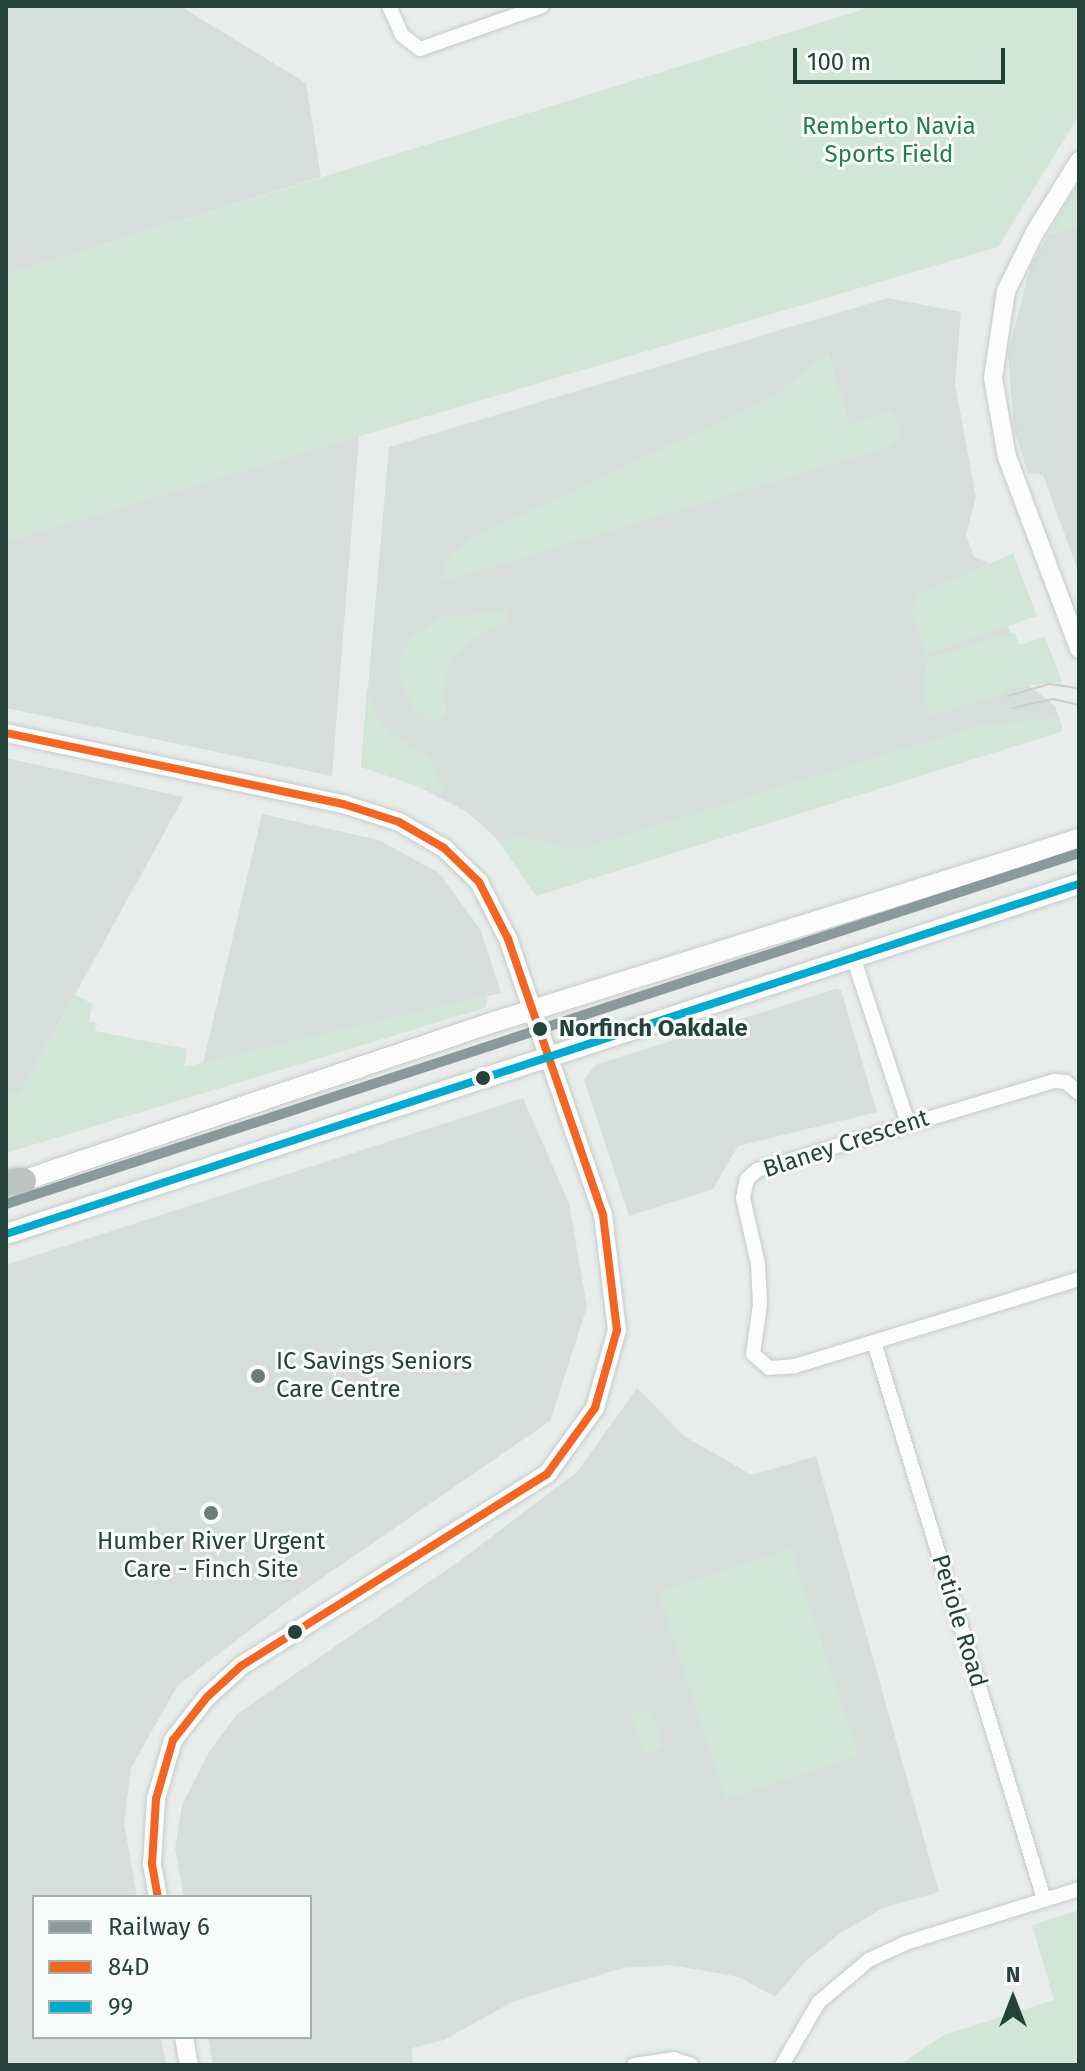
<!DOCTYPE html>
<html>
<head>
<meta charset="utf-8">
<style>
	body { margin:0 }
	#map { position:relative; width:1085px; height:2071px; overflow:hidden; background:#e8edeb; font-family:"Fira Sans",sans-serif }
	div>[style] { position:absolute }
	.built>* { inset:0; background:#d6dedb }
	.green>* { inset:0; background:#d1e6d8; transform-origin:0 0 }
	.roads { filter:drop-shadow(0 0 2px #c5cac8) drop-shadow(0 0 2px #c5cac8) }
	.minor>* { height:14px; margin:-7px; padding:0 7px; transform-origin:7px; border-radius:7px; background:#fcfcfc }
	.tertiary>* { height:18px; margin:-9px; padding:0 9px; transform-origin:9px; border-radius:9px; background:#fcfcfc }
	.secondary>* { height:20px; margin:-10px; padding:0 10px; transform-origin:10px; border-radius:10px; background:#fcfcfc }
	.motorway>* { height:26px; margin:-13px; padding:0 13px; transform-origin:13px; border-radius:13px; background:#bcc4c2 }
	.tram>* { height:2px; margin:-1px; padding:0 1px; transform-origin:1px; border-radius:1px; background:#c9cdcc }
	.bus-1>* { height:8px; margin:-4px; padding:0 4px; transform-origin:4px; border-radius:4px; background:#f26522 }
	.bus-2>* { height:8px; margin:-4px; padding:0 4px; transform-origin:4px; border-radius:4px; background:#00a9ce }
	.rail-1>* { height:10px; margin:-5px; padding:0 5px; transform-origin:5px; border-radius:5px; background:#8a999a }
	.dots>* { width:22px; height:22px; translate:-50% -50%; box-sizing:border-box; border:4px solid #f7fbf9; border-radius:50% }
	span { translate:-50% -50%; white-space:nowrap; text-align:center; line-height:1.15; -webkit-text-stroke:6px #f7fbf9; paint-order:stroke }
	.park-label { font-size:24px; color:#2d7a4b }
	.stop-label { font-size:24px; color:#24423a; font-weight:700 }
	.left { translate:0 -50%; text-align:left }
	.street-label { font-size:24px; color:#24423a }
	.poi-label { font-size:24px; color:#24423a }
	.frame { position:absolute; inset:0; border:8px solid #24423a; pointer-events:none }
	.legend { position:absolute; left:32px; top:1895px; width:280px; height:144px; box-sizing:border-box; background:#f7fbf9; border:2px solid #a3b1ad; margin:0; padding:10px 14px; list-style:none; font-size:24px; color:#24423a }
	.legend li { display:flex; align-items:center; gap:16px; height:40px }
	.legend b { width:40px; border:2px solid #a3b1ad }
	.north { position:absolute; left:973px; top:1959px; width:80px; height:80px; -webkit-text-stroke:6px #f7fbf9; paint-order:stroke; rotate:0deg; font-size:22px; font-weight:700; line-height:32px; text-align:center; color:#24423a }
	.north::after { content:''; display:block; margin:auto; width:28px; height:36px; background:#24423a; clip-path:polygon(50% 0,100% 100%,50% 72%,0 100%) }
	.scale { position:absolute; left:793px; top:48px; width:212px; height:36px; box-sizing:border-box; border:4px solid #24423a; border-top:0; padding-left:10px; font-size:24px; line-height:28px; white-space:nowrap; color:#24423a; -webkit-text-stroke:6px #f7fbf9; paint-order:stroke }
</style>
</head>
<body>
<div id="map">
	<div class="built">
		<i style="clip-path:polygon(6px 6px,180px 6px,306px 83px,321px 177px,6px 275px)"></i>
		<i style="clip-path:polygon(1079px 226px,1079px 574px,1043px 475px,1028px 473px,1014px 429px,1008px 354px,1030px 268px,1048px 235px)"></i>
		<i style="clip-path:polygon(888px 298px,961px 312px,955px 384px,976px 497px,966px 535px,974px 557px,989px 563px,1025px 682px,1055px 706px,1063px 731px,536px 896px,498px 840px,467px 812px,396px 775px,361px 767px,389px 447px)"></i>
		<i style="clip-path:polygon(359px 436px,332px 776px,6px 708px,6px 541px)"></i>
		<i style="clip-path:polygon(6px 758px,184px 797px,19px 1096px,6px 1093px)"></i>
		<i style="clip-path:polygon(262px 814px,379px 840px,439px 873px,480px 929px,501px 993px,203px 1063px)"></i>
		<i style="clip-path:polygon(836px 989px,841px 990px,877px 1112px,738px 1146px,713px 1189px,629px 1216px,584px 1080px,595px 1065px)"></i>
		<i style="clip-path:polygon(523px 1098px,569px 1203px,587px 1307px,550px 1421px,283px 1605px,178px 1685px,131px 1768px,124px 1823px,137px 1897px,34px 1897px,34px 2037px,161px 2037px,166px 2065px,6px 2065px,6px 1265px)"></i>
		<i style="clip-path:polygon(637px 1388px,684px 1436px,752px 1475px,816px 1456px,939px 1892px,883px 1908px,839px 1934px,805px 1962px,775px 1997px,739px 1977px,671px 1965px,623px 1968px,514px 2001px,444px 2040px,412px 2048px,413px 2065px,213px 2065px,208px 2037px,310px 2037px,310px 1897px,184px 1897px,175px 1849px,182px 1805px,209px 1752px,237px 1714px,461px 1560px,577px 1472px)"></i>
	</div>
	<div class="green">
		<i style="clip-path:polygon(874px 6px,1079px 6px,1079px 115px,998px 247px,6px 541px,6px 275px)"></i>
		<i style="clip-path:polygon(1079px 182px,1079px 226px,1048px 235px)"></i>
		<i style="clip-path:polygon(828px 353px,850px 425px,892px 411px,900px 435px,888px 447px,441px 582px,449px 557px,470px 539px,775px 396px)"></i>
		<i style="clip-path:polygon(1013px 553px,1037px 616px,926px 654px,912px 613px,918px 595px)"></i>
		<i style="clip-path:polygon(506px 612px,509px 621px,481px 633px,450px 660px,443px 693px,447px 716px,433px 723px,413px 708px,399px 676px,401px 656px,411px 638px,441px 617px)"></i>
		<i style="clip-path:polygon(1015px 632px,1019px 645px,1045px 637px,1062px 682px,1024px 686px,931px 716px,923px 692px,927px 659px)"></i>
		<i style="clip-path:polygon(367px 689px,378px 719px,397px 738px,431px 759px,444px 795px,361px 767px)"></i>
		<i style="clip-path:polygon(1059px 717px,1063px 731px,536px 896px,498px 840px,523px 837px,577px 850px,975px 727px)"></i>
		<i style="clip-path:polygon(75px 995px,93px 1004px,89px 1021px,97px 1023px,95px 1031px,187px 1049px,184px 1067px,488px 996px,485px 1008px,6px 1153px,6px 1093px,19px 1096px)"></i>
		<i style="left:791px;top:1549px;width:217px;height:139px;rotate:72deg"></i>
		<i style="left:650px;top:1709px;width:41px;height:19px;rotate:72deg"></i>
		<i style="clip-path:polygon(1079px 1910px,1079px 2065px,899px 2065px,944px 2035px,1054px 2000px,1032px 1925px)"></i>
	</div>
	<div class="roads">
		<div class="minor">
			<i style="left:389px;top:6px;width:32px;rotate:66deg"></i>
			<i style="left:402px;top:35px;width:23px;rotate:38deg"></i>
			<i style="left:420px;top:49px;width:129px;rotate:-19.4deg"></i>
			<i style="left:853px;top:957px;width:175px;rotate:71.7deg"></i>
			<i style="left:1079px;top:1093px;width:17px;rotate:-140deg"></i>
			<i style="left:1066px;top:1082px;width:12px;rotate:-175deg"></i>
			<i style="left:1054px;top:1081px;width:310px;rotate:163.3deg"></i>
			<i style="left:757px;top:1170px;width:13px;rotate:138deg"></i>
			<i style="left:747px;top:1179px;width:19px;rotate:102deg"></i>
			<i style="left:743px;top:1198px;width:68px;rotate:77.2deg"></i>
			<i style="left:758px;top:1264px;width:41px;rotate:87.2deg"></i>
			<i style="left:760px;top:1305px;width:49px;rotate:98.1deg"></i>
			<i style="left:753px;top:1354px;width:21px;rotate:41deg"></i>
			<i style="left:769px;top:1368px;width:26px;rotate:-4deg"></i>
			<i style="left:795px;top:1366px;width:297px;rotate:-17deg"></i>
			<i style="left:874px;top:1342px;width:582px;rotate:73.03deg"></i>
			<i style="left:634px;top:2065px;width:40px;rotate:-8.5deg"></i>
			<i style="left:674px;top:2059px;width:18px;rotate:19deg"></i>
			<i style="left:782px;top:2065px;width:73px;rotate:-59.6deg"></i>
			<i style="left:819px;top:2002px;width:65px;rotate:-40deg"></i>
			<i style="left:869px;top:1960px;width:40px;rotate:-25deg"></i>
			<i style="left:905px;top:1943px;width:182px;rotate:-17.2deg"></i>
		</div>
		<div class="tertiary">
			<i style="left:1079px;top:161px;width:84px;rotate:121.8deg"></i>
			<i style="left:1035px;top:232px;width:66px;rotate:116.2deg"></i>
			<i style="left:1006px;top:291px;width:88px;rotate:98.5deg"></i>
			<i style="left:993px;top:378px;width:80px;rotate:80deg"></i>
			<i style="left:1007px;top:457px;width:205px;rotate:69.4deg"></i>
			<i style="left:6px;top:733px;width:344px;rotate:11.9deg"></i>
			<i style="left:343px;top:804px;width:59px;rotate:17.8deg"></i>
			<i style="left:399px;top:822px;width:52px;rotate:30deg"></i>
			<i style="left:444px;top:848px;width:49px;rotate:44.2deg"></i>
			<i style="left:479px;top:882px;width:64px;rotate:63deg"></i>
			<i style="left:508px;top:939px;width:292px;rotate:71deg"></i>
			<i style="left:603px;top:1215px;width:116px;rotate:83.1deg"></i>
			<i style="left:617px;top:1330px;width:81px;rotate:105.8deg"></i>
			<i style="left:595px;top:1408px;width:82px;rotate:126deg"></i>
			<i style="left:547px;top:1474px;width:361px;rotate:147.9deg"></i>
			<i style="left:241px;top:1666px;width:46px;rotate:137.6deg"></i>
			<i style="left:207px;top:1697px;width:55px;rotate:128.3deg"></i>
			<i style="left:173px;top:1740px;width:61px;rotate:106.1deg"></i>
			<i style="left:156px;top:1799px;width:65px;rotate:93.5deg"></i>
			<i style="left:152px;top:1864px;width:34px;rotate:80deg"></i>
			<i style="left:184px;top:2037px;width:28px;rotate:80deg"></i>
		</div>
		<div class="secondary">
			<i style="left:10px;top:1185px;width:511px;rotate:-18.61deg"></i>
			<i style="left:494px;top:1022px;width:613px;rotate:-17.37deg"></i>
			<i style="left:6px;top:1234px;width:1129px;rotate:-18.07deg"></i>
		</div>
		<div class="motorway">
			<i style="left:6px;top:1183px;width:17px;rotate:-7deg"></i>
		</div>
	</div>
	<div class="tram">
		<i style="left:1008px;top:696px;width:43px;rotate:-16.3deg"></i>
		<i style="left:1049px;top:684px;width:30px;rotate:8deg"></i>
		<i style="left:1013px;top:708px;width:41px;rotate:-12.7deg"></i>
		<i style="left:1053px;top:699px;width:27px;rotate:13deg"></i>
		<i style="left:1067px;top:857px;width:13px;rotate:-23deg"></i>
	</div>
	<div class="bus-1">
		<i style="left:6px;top:733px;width:344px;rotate:11.9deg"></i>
		<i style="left:343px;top:804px;width:59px;rotate:17.8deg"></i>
		<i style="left:399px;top:822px;width:52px;rotate:30deg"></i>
		<i style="left:444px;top:848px;width:49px;rotate:44.2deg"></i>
		<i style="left:479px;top:882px;width:64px;rotate:63deg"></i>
		<i style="left:508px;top:939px;width:292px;rotate:71deg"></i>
		<i style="left:603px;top:1215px;width:116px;rotate:83.1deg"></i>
		<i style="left:617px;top:1330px;width:81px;rotate:105.8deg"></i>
		<i style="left:595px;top:1408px;width:82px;rotate:126deg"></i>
		<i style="left:547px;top:1474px;width:361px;rotate:147.9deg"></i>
		<i style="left:241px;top:1666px;width:46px;rotate:137.6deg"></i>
		<i style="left:207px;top:1697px;width:55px;rotate:128.3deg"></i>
		<i style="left:173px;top:1740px;width:61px;rotate:106.1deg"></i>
		<i style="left:156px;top:1799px;width:65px;rotate:93.5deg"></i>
		<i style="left:152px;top:1864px;width:34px;rotate:80deg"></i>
	</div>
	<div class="bus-2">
		<i style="left:6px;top:1234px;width:1129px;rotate:-18.07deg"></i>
	</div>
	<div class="rail-1">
		<i style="left:6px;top:1204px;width:1129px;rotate:-18.11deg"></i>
	</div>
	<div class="dots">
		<i style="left:540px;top:1029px;background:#24423a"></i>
		<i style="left:483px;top:1078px;background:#24423a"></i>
		<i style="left:258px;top:1376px;background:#697e78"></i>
		<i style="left:211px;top:1513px;background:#697e78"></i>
		<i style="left:295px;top:1632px;background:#24423a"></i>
	</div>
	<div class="park-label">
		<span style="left:889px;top:141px">Remberto Navia<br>Sports Field</span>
	</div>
	<div class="stop-label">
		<span class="left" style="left:559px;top:1029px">Norfinch Oakdale</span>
	</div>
	<div class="street-label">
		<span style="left:846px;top:1144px;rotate:-18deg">Blaney Crescent</span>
		<span style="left:959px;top:1621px;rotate:73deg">Petiole Road</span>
	</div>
	<div class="poi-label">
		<span class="left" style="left:276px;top:1376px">IC Savings Seniors<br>Care Centre</span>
		<span style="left:211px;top:1556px">Humber River Urgent<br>Care - Finch Site</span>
	</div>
	<div class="frame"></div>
	<ul class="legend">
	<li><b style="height:10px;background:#8a999a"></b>Railway 6</li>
	<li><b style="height:10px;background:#f26522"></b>84D</li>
	<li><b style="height:10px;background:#00a9ce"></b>99</li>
	</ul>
	<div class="north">N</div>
	<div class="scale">100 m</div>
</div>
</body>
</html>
